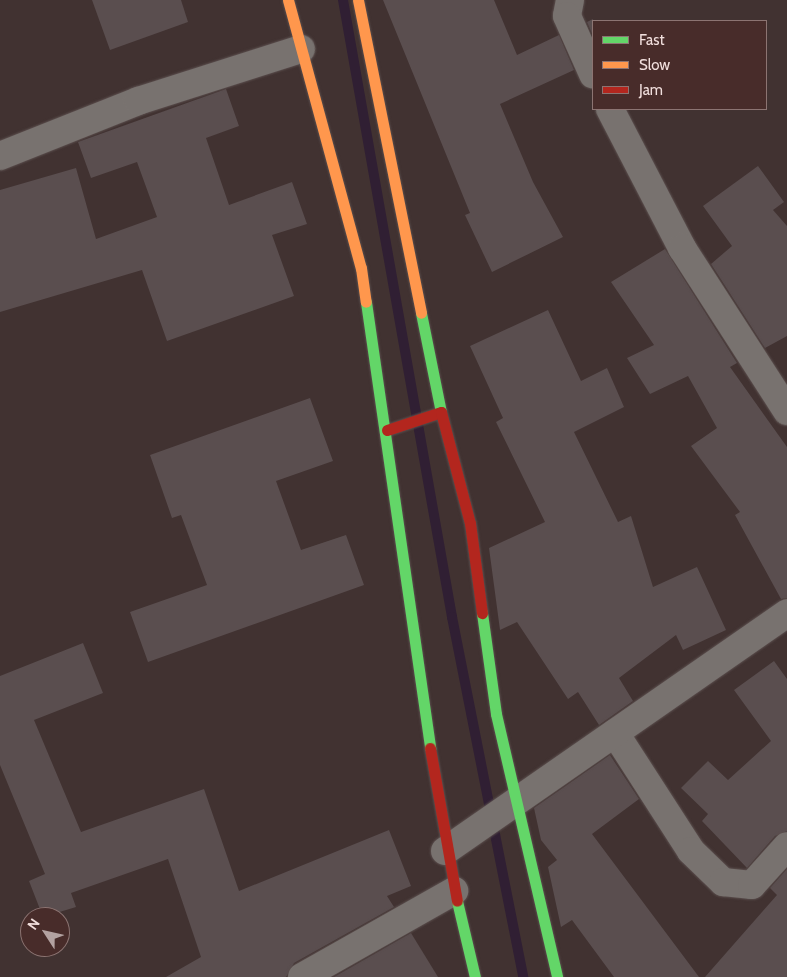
<!DOCTYPE html>
<html>
<head>
<meta charset="utf-8">
<style>
	body { margin:0 }
	#map { position:relative; width:787px; height:977px; overflow:hidden; background:#413231; font-family:Cabin,sans-serif }
	div>[style] { position:absolute }
	.stream>* { height:10px; margin:-5px; padding:0 5px; transform-origin:5px; border-radius:5px; background:#301f33 }
	.building>* { inset:0; background:#5a4e4f }
	.roads { filter:drop-shadow(0 0 1px #5b4f4e) drop-shadow(0 0 1px #5b4f4e) }
	.street>* { height:28px; margin:-14px; padding:0 14px; transform-origin:14px; border-radius:14px; background:#78726f }
	.fast>* { height:11px; margin:-5.5px; padding:0 5.5px; transform-origin:5.5px; border-radius:5.5px; background:#63d668 }
	.slow>* { height:11px; margin:-5.5px; padding:0 5.5px; transform-origin:5.5px; border-radius:5.5px; background:#ff974d }
	.jam>* { height:11px; margin:-5.5px; padding:0 5.5px; transform-origin:5.5px; border-radius:5.5px; background:#b3261e }
	span { translate:-50% -50%; white-space:nowrap; text-align:center; line-height:1.15; -webkit-text-stroke:5px #482c2a; paint-order:stroke }
	.legend { position:absolute; left:592px; top:20px; width:175px; height:90px; box-sizing:border-box; background:#482c2a; border:1px solid #8c7472; margin:0; padding:6px 9px; list-style:none; font-size:15px; color:#f1dfdd }
	.legend li { display:flex; align-items:center; gap:10px; height:25px }
	.legend b { width:25px; border:1px solid #8c7472 }
	.north { position:absolute; left:20px; top:907px; width:50px; height:50px; box-sizing:border-box; background:#482c2a; border:1px solid #8c7472; border-radius:50%; rotate:305deg; font-size:14px; font-weight:700; line-height:20px; text-align:center; color:#f1dfdd }
	.north::after { content:''; display:block; margin:auto; width:18px; height:22px; background:#b3a2a1; clip-path:polygon(50% 0,100% 100%,50% 72%,0 100%) }
</style>
</head>
<body>
<div id="map">
	<div class="stream">
		<i style="left:343px;top:0;width:627px;rotate:79.98deg"></i>
		<i style="left:452px;top:617px;width:367px;rotate:78.8deg"></i>
	</div>
	<div class="building">
		<i style="clip-path:polygon(92px 0,181px 0,188px 22px,110px 50px)"></i>
		<i style="clip-path:polygon(383px 0,494px 0,517px 55px,559px 35px,574px 70px,500px 104px,533px 182px,563px 237px,492px 272px,465px 215px,470px 213px)"></i>
		<i style="clip-path:polygon(593px 19px,593px 36px,587px 22px)"></i>
		<i style="clip-path:polygon(226px 89px,239px 126px,206px 138px,229px 205px,292px 182px,307px 224px,272px 235px,294px 296px,167px 341px,142px 270px,0 312px,0 190px,76px 168px,96px 239px,157px 217px,137px 162px,91px 178px,78px 142px)"></i>
		<i style="clip-path:polygon(758px 166px,784px 202px,773px 210px,787px 226px,787px 336px,765px 348px,711px 264px,732px 246px,703px 206px)"></i>
		<i style="clip-path:polygon(665px 249px,737px 363px,730px 367px,787px 447px,787px 598px,781px 599px,735px 515px,740px 512px,691px 446px,717px 428px,688px 376px,650px 394px,627px 358px,654px 345px,611px 282px)"></i>
		<i style="clip-path:polygon(548px 310px,581px 381px,607px 368px,624px 407px,574px 432px,618px 522px,631px 516px,653px 587px,697px 567px,726px 630px,683px 650px,676px 635px,619px 678px,633px 701px,599px 725px,578px 692px,568px 699px,517px 622px,500px 630px,489px 548px,545px 522px,496px 422px,503px 418px,470px 346px)"></i>
		<i style="clip-path:polygon(310px 398px,333px 461px,276px 481px,301px 550px,346px 535px,364px 585px,148px 662px,130px 612px,207px 585px,181px 515px,172px 518px,150px 455px)"></i>
		<i style="clip-path:polygon(83px 643px,103px 693px,34px 720px,81px 832px,204px 789px,239px 891px,389px 830px,411px 886px,387px 896px,394px 907px,294px 963px,286px 977px,166px 977px,201px 957px,168px 859px,71px 893px,76px 907px,43px 917px,29px 881px,45px 874px,0 765px,0 676px)"></i>
		<i style="clip-path:polygon(774px 661px,787px 679px,787px 831px,775px 836px,747px 868px,702px 821px,708px 814px,681px 788px,708px 761px,728px 780px,771px 741px,734px 690px)"></i>
		<i style="clip-path:polygon(610px 755px,639px 799px,592px 834px,699px 977px,614px 977px,572px 920px,561px 927px,548px 867px,557px 860px,541px 840px,534px 808px)"></i>
		<i style="clip-path:polygon(787px 869px,787px 977px,705px 977px,777px 895px,770px 888px)"></i>
		<i style="clip-path:polygon(411px 933px,438px 977px,334px 977px)"></i>
	</div>
	<div class="roads">
		<div class="street">
			<i style="left:570px;top:0;width:16px;rotate:101deg"></i>
			<i style="left:567px;top:16px;width:64px;rotate:65.9deg"></i>
			<i style="left:610px;top:109px;width:157px;rotate:62.6deg"></i>
			<i style="left:682px;top:248px;width:194px;rotate:57.2deg"></i>
			<i style="left:0;top:156px;width:149px;rotate:-21.7deg"></i>
			<i style="left:138px;top:101px;width:171px;rotate:-17.7deg"></i>
			<i style="left:615px;top:733px;width:140px;rotate:57.2deg"></i>
			<i style="left:691px;top:851px;width:45px;rotate:44.1deg"></i>
			<i style="left:723px;top:882px;width:29px;rotate:6deg"></i>
			<i style="left:752px;top:885px;width:52px;rotate:-48.1deg"></i>
			<i style="left:445px;top:851px;width:417px;rotate:-34.8deg"></i>
			<i style="left:302px;top:977px;width:175px;rotate:-29.5deg"></i>
		</div>
		<div class="fast">
			<i style="left:366px;top:302px;width:451px;rotate:81.8deg"></i>
			<i style="left:421px;top:313px;width:101px;rotate:78.6deg"></i>
			<i style="left:482px;top:613px;width:102px;rotate:82.1deg"></i>
			<i style="left:496px;top:714px;width:270px;rotate:76.9deg"></i>
			<i style="left:457px;top:901px;width:78px;rotate:76.7deg"></i>
		</div>
		<div class="slow">
			<i style="left:288px;top:0;width:278px;rotate:74.8deg"></i>
			<i style="left:361px;top:268px;width:34px;rotate:82deg"></i>
			<i style="left:358px;top:0;width:319px;rotate:78.6deg"></i>
		</div>
		<div class="jam">
			<i style="left:387px;top:430px;width:57px;rotate:-18.4deg"></i>
			<i style="left:441px;top:412px;width:115px;rotate:75.4deg"></i>
			<i style="left:470px;top:523px;width:91px;rotate:82.4deg"></i>
			<i style="left:430px;top:748px;width:155px;rotate:80deg"></i>
		</div>
	</div>
	<ul class="legend">
	<li><b style="height:6px;background:#63d668"></b>Fast</li>
	<li><b style="height:6px;background:#ff974d"></b>Slow</li>
	<li><b style="height:6px;background:#b3261e"></b>Jam</li>
	</ul>
	<div class="north">N</div>
</div>
</body>
</html>
